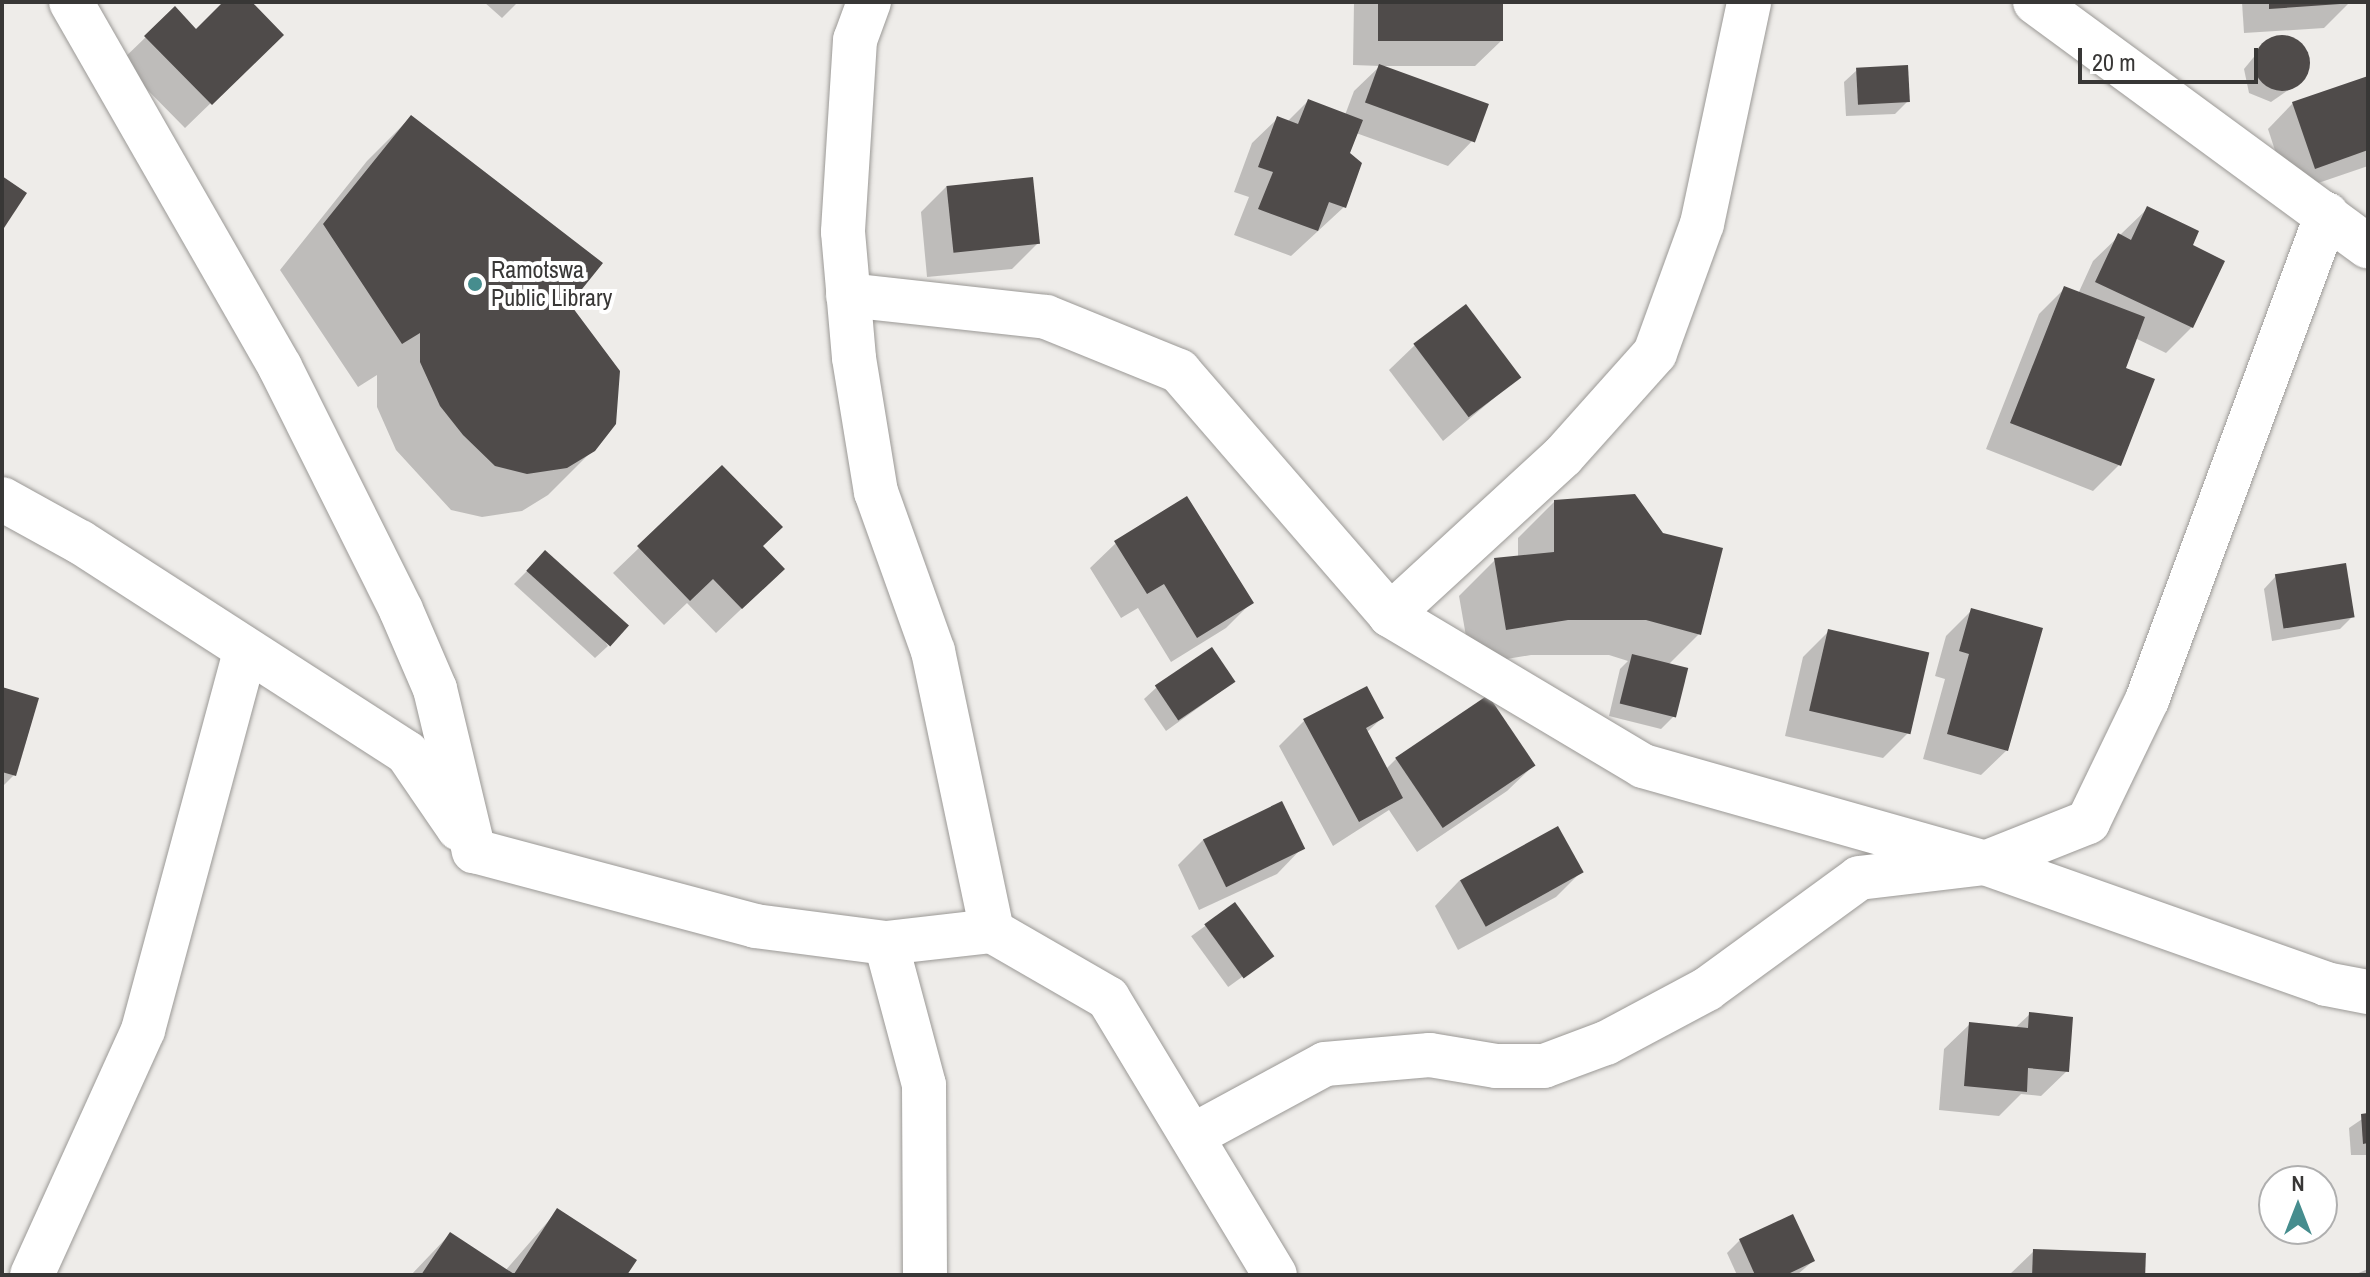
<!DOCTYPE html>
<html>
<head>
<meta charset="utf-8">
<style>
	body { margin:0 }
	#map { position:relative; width:2370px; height:1277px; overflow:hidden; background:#eeece9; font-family:"Archivo Narrow",sans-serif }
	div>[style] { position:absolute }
	.shadow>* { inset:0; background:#0003; transform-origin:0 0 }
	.building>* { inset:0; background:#4f4b4a; transform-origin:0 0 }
	.round { border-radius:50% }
	.roads { filter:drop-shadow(0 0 2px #9b9996) drop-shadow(0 0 2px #9b9996) }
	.minor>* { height:44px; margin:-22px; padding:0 22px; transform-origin:22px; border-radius:22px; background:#fff }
	.dots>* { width:22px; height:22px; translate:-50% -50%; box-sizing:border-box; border:4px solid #fff; border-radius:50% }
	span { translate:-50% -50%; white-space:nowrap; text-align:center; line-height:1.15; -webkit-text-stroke:8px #fff; paint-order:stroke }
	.poi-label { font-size:24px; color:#383736 }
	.left { translate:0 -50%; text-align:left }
	.frame { position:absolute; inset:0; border:4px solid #383736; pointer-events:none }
	.north { position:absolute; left:2258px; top:1165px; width:80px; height:80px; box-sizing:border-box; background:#fff; border:2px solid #afafaf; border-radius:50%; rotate:0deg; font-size:22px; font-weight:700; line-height:32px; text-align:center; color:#383736 }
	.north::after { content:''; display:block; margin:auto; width:28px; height:36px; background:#468d8e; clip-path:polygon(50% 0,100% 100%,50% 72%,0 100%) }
	.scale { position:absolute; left:2078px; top:48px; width:180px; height:36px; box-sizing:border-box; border:4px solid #383736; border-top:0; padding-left:10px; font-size:24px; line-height:28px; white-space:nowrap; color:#383736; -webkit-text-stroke:6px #fff; paint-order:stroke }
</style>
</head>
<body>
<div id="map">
	<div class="shadow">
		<i style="clip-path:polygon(226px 2px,249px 2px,281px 35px,185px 128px,120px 62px,175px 9px,196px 32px)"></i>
		<i style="clip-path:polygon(484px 2px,518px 2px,502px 18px)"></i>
		<i style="clip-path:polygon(1354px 2px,1501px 2px,1501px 41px,1475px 66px,1380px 66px,1473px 140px,1448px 166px,1356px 133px,1348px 153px,1360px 163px,1344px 207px,1291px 256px,1234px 235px,1249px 197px,1234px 192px,1252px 143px,1278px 118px,1287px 122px,1308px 101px,1345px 115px,1354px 91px,1380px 66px,1353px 65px)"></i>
		<i style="clip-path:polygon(2242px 2px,2349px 2px,2349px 3px,2324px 28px,2244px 33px)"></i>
		<i style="clip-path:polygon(2284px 37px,2300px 44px,2308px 58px,2300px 82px,2271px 102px,2249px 93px,2244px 69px,2267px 41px)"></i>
		<i style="clip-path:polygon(1857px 70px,1908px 101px,1895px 114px,1846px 116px,1844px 82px)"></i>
		<i style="clip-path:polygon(2368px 78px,2368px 166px,2289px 193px,2268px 129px,2293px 103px)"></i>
		<i style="clip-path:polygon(411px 117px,568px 304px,593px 450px,548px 495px,522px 511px,482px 517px,451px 510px,396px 450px,377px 407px,377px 375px,358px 387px,280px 270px,367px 161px)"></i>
		<i style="clip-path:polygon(947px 186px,1037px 244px,1012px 269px,927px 277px,921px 212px)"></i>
		<i style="clip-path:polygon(2147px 209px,2190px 246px,2192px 327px,2166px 353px,2135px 338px,2123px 370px,2119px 465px,2093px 491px,1986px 449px,2039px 314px,2064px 289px,2078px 294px,2093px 261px)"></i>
		<i style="clip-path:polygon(1415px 345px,1518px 378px,1443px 441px,1389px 370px)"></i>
		<i style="clip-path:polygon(722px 468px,757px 594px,716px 633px,687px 603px,664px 625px,613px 573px)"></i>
		<i style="clip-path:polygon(1554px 502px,1662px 535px,1699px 634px,1668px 665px,1674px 716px,1661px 729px,1609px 716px,1620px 669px,1628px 661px,1609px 655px,1531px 655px,1471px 665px,1459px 596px,1495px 560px,1518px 558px,1518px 538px)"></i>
		<i style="clip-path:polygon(1116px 543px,1251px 603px,1226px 628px,1171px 662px,1138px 608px,1121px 618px,1090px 568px)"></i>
		<i style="clip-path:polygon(545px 553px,608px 646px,595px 658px,514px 584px)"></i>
		<i style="clip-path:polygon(2276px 576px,2353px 616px,2340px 629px,2272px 641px,2264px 589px)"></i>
		<i style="clip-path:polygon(1972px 610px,2007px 750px,1981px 775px,1923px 759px,1945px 679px,1935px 676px,1946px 636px)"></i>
		<i style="clip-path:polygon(1829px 631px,1908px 733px,1883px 758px,1785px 736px,1803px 657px)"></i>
		<i style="clip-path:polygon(1234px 682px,1166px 731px,1144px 699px,1157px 687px)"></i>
		<i style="clip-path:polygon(2px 689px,14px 775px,2px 787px)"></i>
		<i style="clip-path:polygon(1382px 718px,1366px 733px,1386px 769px,1396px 759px,1533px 766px,1507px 791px,1417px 852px,1389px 810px,1333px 846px,1279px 746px,1304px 721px)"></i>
		<i style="clip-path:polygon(1203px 840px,1302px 848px,1277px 874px,1199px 910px,1178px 865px)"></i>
		<i style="clip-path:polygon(1581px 872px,1556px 897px,1458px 950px,1435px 906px,1460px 880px)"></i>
		<i style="left:1234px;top:905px;width:63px;height:53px;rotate:54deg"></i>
		<i style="clip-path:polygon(2030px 1014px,2067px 1071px,2041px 1096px,2021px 1094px,1999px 1116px,1939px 1110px,1944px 1049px,1970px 1024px,2015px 1028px)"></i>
		<i style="clip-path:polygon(2368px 1115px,2368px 1155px,2351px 1155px,2349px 1128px)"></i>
		<i style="clip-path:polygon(558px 1210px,625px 1275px,411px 1275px,450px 1234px,505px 1271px)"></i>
		<i style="clip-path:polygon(1740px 1240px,1813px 1261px,1797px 1275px,1737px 1275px,1727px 1253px)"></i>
		<i style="clip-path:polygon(2034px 1251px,2143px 1275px,2009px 1275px)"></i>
		<i style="clip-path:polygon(2368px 1269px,2368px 1275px,2354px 1275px)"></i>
	</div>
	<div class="building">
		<i style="clip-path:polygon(223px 2px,252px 2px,284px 35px,212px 105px,144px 36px,175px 6px,196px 29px)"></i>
		<i style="left:1378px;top:2px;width:125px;height:39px"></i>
		<i style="clip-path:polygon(2269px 2px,2340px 2px,2340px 4px,2269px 9px)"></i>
		<i class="round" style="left:2254px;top:35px;width:56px;height:56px"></i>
		<i style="left:1379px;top:64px;width:117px;height:41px;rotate:20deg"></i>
		<i style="left:1908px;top:65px;width:37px;height:52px;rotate:87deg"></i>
		<i style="clip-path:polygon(2368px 76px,2368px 150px,2315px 169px,2292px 102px)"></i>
		<i style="clip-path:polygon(1308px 99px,1363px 120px,1350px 153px,1362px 163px,1346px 208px,1329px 202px,1318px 231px,1258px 209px,1273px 172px,1258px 167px,1277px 116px,1298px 124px)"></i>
		<i style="clip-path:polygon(411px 115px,603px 263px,570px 304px,620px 371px,616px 424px,595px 451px,567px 468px,527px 474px,495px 466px,463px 435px,440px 406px,420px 362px,420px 333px,402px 344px,323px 224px)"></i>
		<i style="clip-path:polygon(2px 176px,27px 193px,2px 231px)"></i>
		<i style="left:1033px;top:177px;width:67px;height:87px;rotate:84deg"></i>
		<i style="clip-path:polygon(2147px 206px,2199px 231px,2193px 245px,2225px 261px,2193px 328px,2095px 282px,2118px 233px,2131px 240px)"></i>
		<i style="clip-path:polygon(2064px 286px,2145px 317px,2126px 368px,2155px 379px,2121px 466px,2010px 423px)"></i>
		<i style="left:1466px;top:304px;width:92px;height:66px;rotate:53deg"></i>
		<i style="clip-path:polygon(722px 465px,783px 527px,763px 546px,785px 569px,742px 609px,713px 579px,690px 601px,637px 546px)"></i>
		<i style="clip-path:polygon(1635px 494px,1663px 533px,1723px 548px,1701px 635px,1646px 620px,1568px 620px,1506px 630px,1494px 558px,1554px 552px,1554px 500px)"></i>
		<i style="clip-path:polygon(1187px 496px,1254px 603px,1197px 638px,1164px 584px,1147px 594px,1114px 541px)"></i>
		<i style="left:545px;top:550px;width:113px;height:28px;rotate:42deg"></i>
		<i style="left:2346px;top:563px;width:55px;height:72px;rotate:81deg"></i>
		<i style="clip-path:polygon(1971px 608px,2043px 628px,2008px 751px,1947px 734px,1969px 654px,1959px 651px)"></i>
		<i style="left:1828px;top:629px;width:104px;height:84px;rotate:13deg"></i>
		<i style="left:1212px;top:647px;width:42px;height:69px;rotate:56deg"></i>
		<i style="left:1632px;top:654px;width:58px;height:51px;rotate:14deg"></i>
		<i style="clip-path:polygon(1367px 686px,1384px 718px,1366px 728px,1403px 798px,1359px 822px,1303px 719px)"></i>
		<i style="clip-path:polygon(2px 687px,39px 698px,16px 776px,2px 772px)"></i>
		<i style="left:1488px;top:695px;width:85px;height:112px;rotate:56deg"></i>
		<i style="left:1282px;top:801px;width:53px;height:88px;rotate:64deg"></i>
		<i style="left:1558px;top:826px;width:53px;height:112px;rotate:61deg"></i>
		<i style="left:1235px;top:902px;width:67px;height:38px;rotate:54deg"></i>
		<i style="clip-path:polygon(2029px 1012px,2073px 1017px,2069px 1072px,2028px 1068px,2027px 1092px,1964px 1086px,1969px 1022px,2028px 1028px)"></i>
		<i style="clip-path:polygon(2368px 1113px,2368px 1143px,2363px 1144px,2361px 1114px)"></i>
		<i style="clip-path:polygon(557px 1208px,637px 1260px,627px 1275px,421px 1275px,450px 1232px,514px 1274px)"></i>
		<i style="clip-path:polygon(1793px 1214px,1815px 1261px,1786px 1275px,1755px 1275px,1739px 1239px)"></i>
		<i style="left:2033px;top:1249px;width:113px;height:26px;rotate:2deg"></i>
	</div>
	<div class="roads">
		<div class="minor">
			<i style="left:71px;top:2px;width:421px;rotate:60.2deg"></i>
			<i style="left:280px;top:367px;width:271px;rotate:63.5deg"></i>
			<i style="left:401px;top:610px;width:86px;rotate:66.7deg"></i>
			<i style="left:435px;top:689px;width:167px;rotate:76.5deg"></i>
			<i style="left:474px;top:851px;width:291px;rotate:14.9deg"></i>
			<i style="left:755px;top:926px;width:132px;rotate:7.4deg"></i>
			<i style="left:886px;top:943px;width:107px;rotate:-6.5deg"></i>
			<i style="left:869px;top:2px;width:40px;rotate:110.2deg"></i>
			<i style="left:855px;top:40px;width:192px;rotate:93.6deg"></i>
			<i style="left:843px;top:232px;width:126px;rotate:85deg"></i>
			<i style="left:854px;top:358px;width:136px;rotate:80.7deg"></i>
			<i style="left:876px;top:492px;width:169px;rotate:70.3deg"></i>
			<i style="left:933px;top:651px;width:286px;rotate:78.1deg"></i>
			<i style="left:992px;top:931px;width:134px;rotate:30deg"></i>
			<i style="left:1108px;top:998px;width:323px;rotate:58.9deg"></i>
			<i style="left:2035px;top:2px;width:413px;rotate:36.3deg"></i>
			<i style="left:848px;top:295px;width:199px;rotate:6.3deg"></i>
			<i style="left:1046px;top:317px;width:144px;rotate:22.1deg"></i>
			<i style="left:1179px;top:371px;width:323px;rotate:49.1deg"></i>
			<i style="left:1390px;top:615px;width:295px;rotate:30.8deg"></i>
			<i style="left:1643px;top:766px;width:355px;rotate:15.8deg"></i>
			<i style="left:1985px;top:863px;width:362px;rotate:19.5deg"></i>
			<i style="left:2326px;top:984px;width:43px;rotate:10.8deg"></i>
			<i style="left:2px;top:499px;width:89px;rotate:28.9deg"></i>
			<i style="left:80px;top:542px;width:389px;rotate:32.8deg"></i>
			<i style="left:407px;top:753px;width:92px;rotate:55.6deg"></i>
			<i style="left:1390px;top:615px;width:235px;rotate:-42.6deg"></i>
			<i style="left:1563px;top:456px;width:138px;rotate:-48.2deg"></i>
			<i style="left:1655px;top:353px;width:137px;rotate:-70deg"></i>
			<i style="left:1702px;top:224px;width:227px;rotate:-78deg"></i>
			<i style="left:886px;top:943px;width:147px;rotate:75deg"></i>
			<i style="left:924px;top:1085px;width:190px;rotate:89.7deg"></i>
			<i style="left:1192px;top:1136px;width:151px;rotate:-28.4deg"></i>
			<i style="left:1325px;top:1064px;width:105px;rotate:-4.9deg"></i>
			<i style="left:1430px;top:1055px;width:67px;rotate:9.5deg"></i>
			<i style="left:1496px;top:1066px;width:48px"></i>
			<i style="left:1544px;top:1066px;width:66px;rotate:-20.4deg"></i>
			<i style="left:1606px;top:1043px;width:115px;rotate:-28.1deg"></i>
			<i style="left:1707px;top:989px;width:188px;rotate:-36.1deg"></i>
			<i style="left:1859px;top:878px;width:127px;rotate:-6.8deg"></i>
			<i style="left:1985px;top:863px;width:111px;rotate:-21.7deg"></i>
			<i style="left:2088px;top:822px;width:136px;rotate:-64.2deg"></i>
			<i style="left:2147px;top:700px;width:518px;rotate:-69.68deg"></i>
			<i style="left:32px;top:1275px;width:269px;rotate:-65.6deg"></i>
			<i style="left:143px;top:1030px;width:392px;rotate:-74.9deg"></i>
		</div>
	</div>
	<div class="dots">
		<i style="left:475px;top:284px;background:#468d8e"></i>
	</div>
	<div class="poi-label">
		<span class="left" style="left:491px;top:284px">Ramotswa<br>Public Library</span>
	</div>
	<div class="frame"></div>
	<div class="north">N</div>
	<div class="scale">20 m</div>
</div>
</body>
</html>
